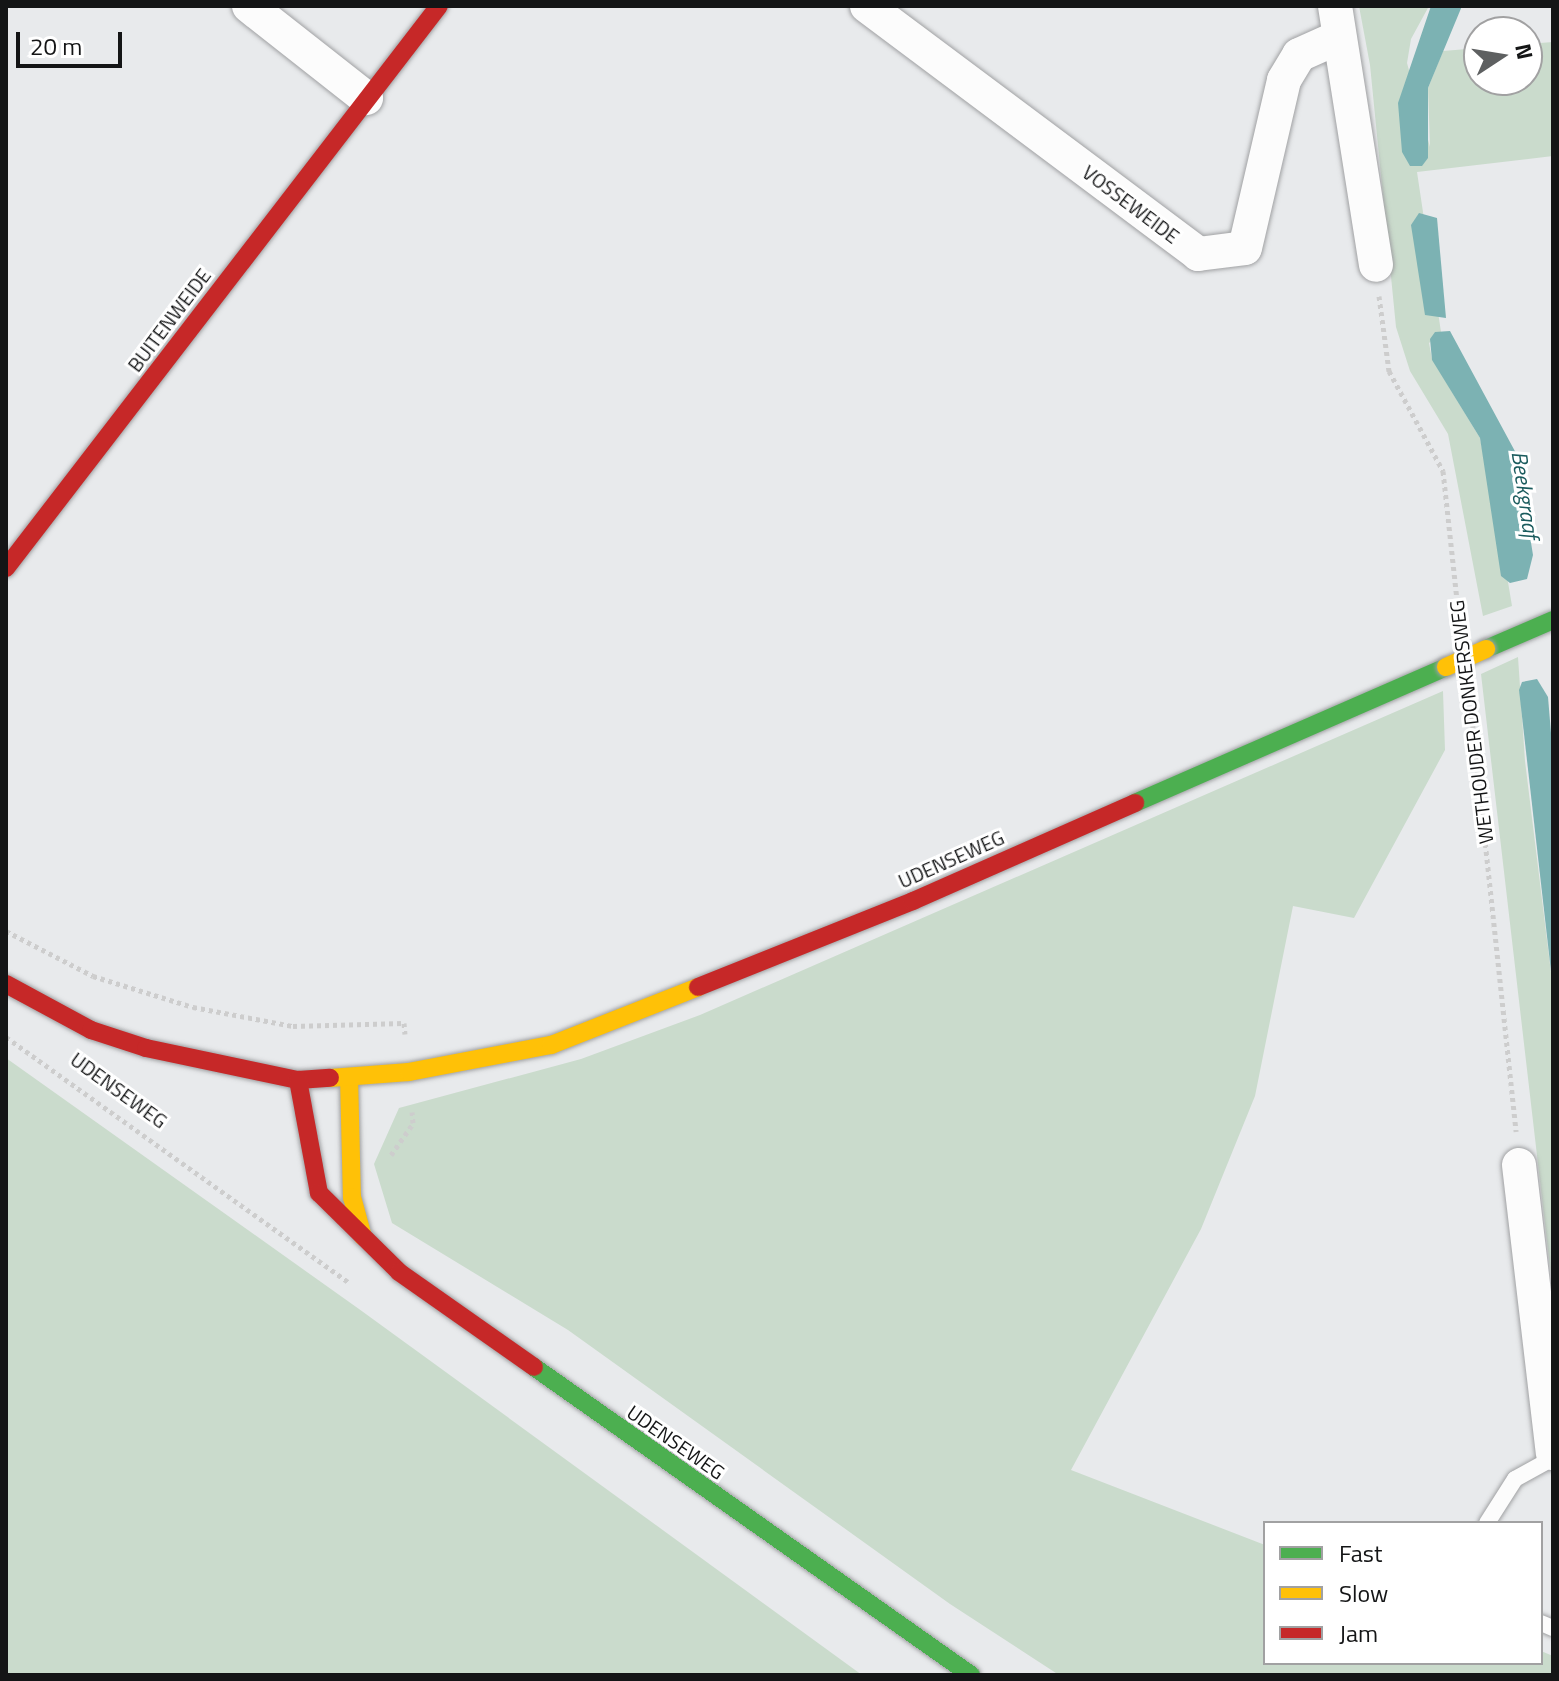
<!DOCTYPE html>
<html>
<head>
<meta charset="utf-8">
<style>
	body { margin:0 }
	#map { position:relative; width:1559px; height:1681px; overflow:hidden; background:#e8eaec; font-family:"Titillium Web",sans-serif }
	div>[style] { position:absolute }
	.green>* { inset:0; background:#cadbcc }
	.water>* { inset:0; background:#7cb2b3 }
	.path>* { height:5px; margin-top:-2.5px; transform-origin:0; background:repeating-linear-gradient(90deg,#cdcdcd 0 4px,transparent 0 8px) }
	.roads { filter:drop-shadow(0 0 2px #a0a1a3) drop-shadow(0 0 2px #a0a1a3) }
	.lane>* { height:16px; margin:-8px; padding:0 8px; transform-origin:8px; border-radius:8px; background:#fcfcfc }
	.street>* { height:34px; margin:-17px; padding:0 17px; transform-origin:17px; border-radius:17px; background:#fcfcfc }
	.fast>* { height:18px; margin:-9px; padding:0 9px; transform-origin:9px; border-radius:9px; background:#4caf50 }
	.slow>* { height:18px; margin:-9px; padding:0 9px; transform-origin:9px; border-radius:9px; background:#ffc107 }
	.jam>* { height:18px; margin:-9px; padding:0 9px; transform-origin:9px; border-radius:9px; background:#c62828 }
	.bridges { filter:drop-shadow(0 0 2px #a0a1a3) drop-shadow(0 0 2px #a0a1a3) }
	.slow-bridge>* { height:18px; margin:-9px; padding:0 9px; transform-origin:9px; border-radius:9px; background:#ffc107 }
	span { translate:-50% -50%; white-space:nowrap; text-align:center; line-height:1.15; -webkit-text-stroke:6px #fff; paint-order:stroke }
	.street-label { font-size:20px; color:#141516 }
	.water-label { font-size:22px; color:#1a5b5d; font-style:italic }
	.frame { position:absolute; inset:0; border:8px solid #141516; pointer-events:none }
	.legend { position:absolute; left:1263px; top:1521px; width:280px; height:144px; box-sizing:border-box; background:#fff; border:2px solid #a1a1a2; margin:0; padding:10px 14px; list-style:none; font-size:24px; color:#141516 }
	.legend li { display:flex; align-items:center; gap:16px; height:40px }
	.legend b { width:40px; border:2px solid #a1a1a2 }
	.north { position:absolute; left:1463px; top:16px; width:80px; height:80px; box-sizing:border-box; background:#fff; border:2px solid #a1a1a2; border-radius:50%; rotate:78deg; font-size:22px; font-weight:700; line-height:32px; text-align:center; color:#141516 }
	.north::after { content:''; display:block; margin:auto; width:28px; height:36px; background:#5e6061; clip-path:polygon(50% 0,100% 100%,50% 72%,0 100%) }
	.scale { position:absolute; left:16px; top:32px; width:106px; height:36px; box-sizing:border-box; border:4px solid #141516; border-top:0; padding-left:10px; font-size:24px; line-height:28px; white-space:nowrap; color:#141516; -webkit-text-stroke:6px #fff; paint-order:stroke }
</style>
</head>
<body>
<div id="map">
	<div class="green">
		<i style="clip-path:polygon(1359px 6px,1429px 6px,1411px 39px,1407px 63px,1430px 147px,1428px 88px,1443px 51px,1479px 48px,1479px 80px,1527px 80px,1527px 44px,1553px 42px,1553px 156px,1417px 172px,1441px 332px,1429px 343px,1432px 359px,1480px 438px,1508px 582px,1512px 606px,1483px 616px,1448px 434px,1410px 371px,1396px 327px,1370px 65px)"></i>
		<i style="clip-path:polygon(1518px 657px,1525px 761px,1553px 989px,1553px 1293px,1481px 674px)"></i>
		<i style="clip-path:polygon(1443px 691px,1445px 750px,1354px 918px,1293px 906px,1255px 1096px,1201px 1229px,1071px 1470px,1265px 1545px,1265px 1663px,1541px 1663px,1541px 1651px,1553px 1656px,1553px 1675px,1059px 1675px,950px 1604px,568px 1330px,392px 1223px,374px 1164px,399px 1108px,581px 1059px,700px 1015px)"></i>
		<i style="clip-path:polygon(6px 1058px,359px 1309px,862px 1675px,6px 1675px)"></i>
	</div>
	<div class="water">
		<i style="clip-path:polygon(1431px 6px,1462px 6px,1428px 88px,1428px 158px,1422px 166px,1410px 166px,1402px 152px,1398px 103px)"></i>
		<i style="clip-path:polygon(1419px 213px,1437px 218px,1446px 318px,1425px 315px,1411px 225px)"></i>
		<i style="clip-path:polygon(1450px 331px,1517px 455px,1533px 555px,1527px 579px,1510px 583px,1501px 576px,1480px 438px,1432px 360px,1430px 339px,1435px 332px)"></i>
		<i style="clip-path:polygon(1537px 679px,1548px 697px,1553px 757px,1553px 989px,1519px 690px,1522px 682px)"></i>
	</div>
	<div class="path">
		<i style="left:1379px;top:296px;width:76px;rotate:82.4deg"></i>
		<i style="left:1389px;top:371px;width:114px;rotate:61.6deg"></i>
		<i style="left:1443px;top:471px;width:149px;rotate:83.8deg"></i>
		<i style="left:1470px;top:700px;width:434px;rotate:83.9deg"></i>
		<i style="left:6px;top:931px;width:98px;rotate:27.3deg"></i>
		<i style="left:93px;top:976px;width:105px;rotate:17.2deg"></i>
		<i style="left:193px;top:1007px;width:102px;rotate:10.8deg"></i>
		<i style="left:293px;top:1026px;width:111px;rotate:-1.5deg"></i>
		<i style="left:404px;top:1023px;width:11px;rotate:85deg"></i>
		<i style="left:6px;top:1037px;width:423px;rotate:35.6deg"></i>
		<i style="left:391px;top:1155px;width:39px;rotate:-55deg"></i>
		<i style="left:413px;top:1123px;width:11px;rotate:-95deg"></i>
	</div>
	<div class="roads">
		<div class="lane">
			<i style="left:1487px;top:1523px;width:52px;rotate:-57.5deg"></i>
			<i style="left:1515px;top:1479px;width:43px;rotate:-28.9deg"></i>
			<i style="left:1541px;top:1623px;width:13px;rotate:23deg"></i>
		</div>
		<div class="street">
			<i style="left:249px;top:6px;width:149px;rotate:38.2deg"></i>
			<i style="left:867px;top:6px;width:414px;rotate:36.8deg"></i>
			<i style="left:1198px;top:254px;width:47px;rotate:-7.3deg"></i>
			<i style="left:1245px;top:248px;width:172px;rotate:-76.9deg"></i>
			<i style="left:1284px;top:80px;width:29px;rotate:-59deg"></i>
			<i style="left:1299px;top:55px;width:44px;rotate:-24.2deg"></i>
			<i style="left:1335px;top:6px;width:262px;rotate:81deg"></i>
			<i style="left:1519px;top:1165px;width:290px;rotate:83.3deg"></i>
		</div>
		<div class="fast">
			<i style="left:1486px;top:649px;width:73px;rotate:-23.4deg"></i>
			<i style="left:1135px;top:803px;width:339px;rotate:-23.6deg"></i>
			<i style="left:534px;top:1367px;width:535px;rotate:35.18deg"></i>
		</div>
		<div class="slow">
			<i style="left:349px;top:1077px;width:120px;rotate:88.6deg"></i>
			<i style="left:352px;top:1197px;width:41px;rotate:74.6deg"></i>
			<i style="left:330px;top:1078px;width:79px;rotate:-4.3deg"></i>
			<i style="left:409px;top:1072px;width:145px;rotate:-10.8deg"></i>
			<i style="left:551px;top:1045px;width:158px;rotate:-21.5deg"></i>
		</div>
		<div class="jam">
			<i style="left:6px;top:568px;width:709px;rotate:-52.39deg"></i>
			<i style="left:6px;top:984px;width:97px;rotate:28.4deg"></i>
			<i style="left:91px;top:1030px;width:58px;rotate:18.1deg"></i>
			<i style="left:146px;top:1048px;width:155px;rotate:11.9deg"></i>
			<i style="left:298px;top:1080px;width:32px;rotate:-4deg"></i>
			<i style="left:698px;top:987px;width:232px;rotate:-21.8deg"></i>
			<i style="left:913px;top:901px;width:243px;rotate:-23.8deg"></i>
			<i style="left:298px;top:1080px;width:115px;rotate:79.5deg"></i>
			<i style="left:319px;top:1193px;width:112px;rotate:44.6deg"></i>
			<i style="left:399px;top:1272px;width:165px;rotate:35.1deg"></i>
		</div>
	</div>
	<div class="bridges">
		<div class="slow-bridge">
			<i style="left:1446px;top:667px;width:44px;rotate:-24.2deg"></i>
		</div>
	</div>
	<div class="street-label">
		<span style="left:1131px;top:204px;rotate:37deg">VOSSEWEIDE</span>
		<span style="left:169px;top:320px;rotate:-53deg">BUITENWEIDE</span>
		<span style="left:1471px;top:722px;rotate:-97deg">WETHOUDER DONKERSWEG</span>
		<span style="left:951px;top:859px;rotate:-24deg">UDENSEWEG</span>
		<span style="left:119px;top:1090px;rotate:36deg">UDENSEWEG</span>
		<span style="left:676px;top:1442px;rotate:35deg">UDENSEWEG</span>
	</div>
	<div class="water-label">
		<span style="left:1525px;top:495px;rotate:82deg">Beekgraaf</span>
	</div>
	<div class="frame"></div>
	<ul class="legend">
	<li><b style="height:10px;background:#4caf50"></b>Fast</li>
	<li><b style="height:10px;background:#ffc107"></b>Slow</li>
	<li><b style="height:10px;background:#c62828"></b>Jam</li>
	</ul>
	<div class="north">N</div>
	<div class="scale">20 m</div>
</div>
</body>
</html>
